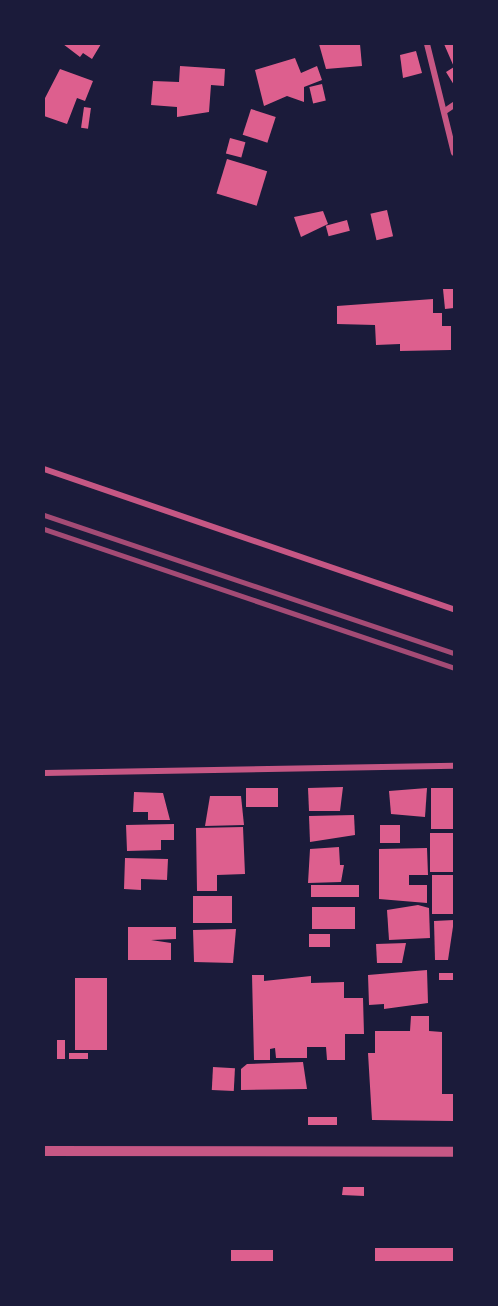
<!DOCTYPE html>
<html>
<head>
<meta charset="utf-8">
<style>
	body { margin:0 }
	#map { position:relative; width:498px; height:1306px; overflow:hidden; background:#1b1b3a; font-family:Spectral,serif }
	div>[style] { position:absolute }
	.building>* { inset:0; background:#dd5f8e; transform-origin:0 0 }
	.minor>* { height:6px; margin:-3px; padding:0 3px; transform-origin:3px; border-radius:3px; background:#c65784 }
	.tertiary>* { height:10px; margin:-5px; padding:0 5px; transform-origin:5px; border-radius:5px; background:#c65784 }
	.rail>* { height:4.5px; margin:-2.25px; padding:0 2.25px; transform-origin:2.25px; border-radius:2.25px; background:#a44b75 }
	span { translate:-50% -50%; white-space:nowrap; text-align:center; line-height:1.15; -webkit-text-stroke:5px #1b1b3a; paint-order:stroke }
	.frame { position:absolute; inset:0; border:45px solid #1b1b3a; pointer-events:none }
</style>
</head>
<body>
<div id="map">
	<div class="building">
		<i style="clip-path:polygon(63px 44px,101px 44px,92px 59px,83px 53px,80px 57px)"></i>
		<i style="clip-path:polygon(319px 44px,360px 44px,362px 66px,326px 69px)"></i>
		<i style="clip-path:polygon(444px 44px,454px 44px,454px 85px,446px 72px,454px 67px)"></i>
		<i style="clip-path:polygon(416px 51px,422px 73px,403px 78px,400px 55px)"></i>
		<i style="clip-path:polygon(295px 58px,301px 73px,317px 66px,322px 80px,304px 87px,304px 102px,287px 96px,264px 106px,255px 70px)"></i>
		<i style="clip-path:polygon(180px 66px,225px 69px,224px 86px,211px 85px,209px 112px,177px 117px,177px 107px,151px 105px,153px 81px,179px 82px)"></i>
		<i style="clip-path:polygon(60px 69px,93px 81px,85px 101px,77px 98px,67px 124px,44px 116px,44px 100px)"></i>
		<i style="left:322px;top:84px;width:17px;height:13px;rotate:77deg"></i>
		<i style="left:84px;top:107px;width:7px;height:21px;rotate:8deg"></i>
		<i style="left:251px;top:109px;width:26px;height:27px;rotate:18deg"></i>
		<i style="left:230px;top:138px;width:16px;height:16px;rotate:15deg"></i>
		<i style="left:227px;top:159px;width:42px;height:36px;rotate:17deg"></i>
		<i style="left:387px;top:210px;width:27px;height:17px;rotate:77deg"></i>
		<i style="clip-path:polygon(323px 211px,328px 224px,301px 237px,294px 217px)"></i>
		<i style="left:347px;top:220px;width:11px;height:22px;rotate:75deg"></i>
		<i style="clip-path:polygon(443px 289px,454px 289px,454px 308px,445px 309px)"></i>
		<i style="clip-path:polygon(433px 299px,433px 313px,442px 313px,442px 326px,451px 326px,451px 350px,400px 351px,400px 344px,376px 345px,375px 325px,337px 324px,337px 306px)"></i>
		<i style="clip-path:polygon(343px 787px,340px 811px,309px 811px,308px 788px)"></i>
		<i style="left:246px;top:788px;width:32px;height:19px"></i>
		<i style="clip-path:polygon(427px 788px,425px 817px,391px 814px,389px 791px)"></i>
		<i style="left:454px;top:788px;width:41px;height:23px;rotate:90deg"></i>
		<i style="clip-path:polygon(134px 792px,163px 793px,170px 820px,148px 820px,148px 812px,133px 812px)"></i>
		<i style="clip-path:polygon(210px 796px,241px 796px,244px 825px,205px 826px)"></i>
		<i style="clip-path:polygon(354px 815px,355px 835px,310px 842px,309px 816px)"></i>
		<i style="clip-path:polygon(174px 824px,174px 840px,161px 840px,161px 850px,127px 851px,126px 825px)"></i>
		<i style="left:380px;top:825px;width:20px;height:18px"></i>
		<i style="clip-path:polygon(243px 827px,245px 874px,217px 875px,217px 891px,197px 891px,196px 828px)"></i>
		<i style="left:454px;top:833px;width:39px;height:24px;rotate:90deg"></i>
		<i style="clip-path:polygon(339px 847px,340px 865px,344px 865px,341px 882px,308px 883px,310px 849px)"></i>
		<i style="clip-path:polygon(427px 848px,428px 875px,409px 875px,409px 885px,427px 885px,427px 903px,379px 899px,379px 849px)"></i>
		<i style="clip-path:polygon(125px 858px,168px 859px,167px 880px,141px 879px,141px 890px,124px 889px)"></i>
		<i style="left:454px;top:875px;width:39px;height:22px;rotate:90deg"></i>
		<i style="left:359px;top:885px;width:12px;height:48px;rotate:90deg"></i>
		<i style="left:232px;top:896px;width:27px;height:39px;rotate:90deg"></i>
		<i style="clip-path:polygon(418px 905px,429px 908px,430px 938px,389px 940px,387px 910px)"></i>
		<i style="left:312px;top:907px;width:43px;height:22px"></i>
		<i style="clip-path:polygon(454px 920px,448px 960px,435px 960px,434px 921px)"></i>
		<i style="clip-path:polygon(128px 927px,176px 927px,176px 939px,151px 940px,171px 943px,171px 960px,128px 960px)"></i>
		<i style="clip-path:polygon(236px 929px,233px 963px,194px 962px,193px 930px)"></i>
		<i style="left:330px;top:934px;width:13px;height:21px;rotate:90deg"></i>
		<i style="clip-path:polygon(406px 943px,402px 963px,377px 963px,376px 944px)"></i>
		<i style="clip-path:polygon(427px 970px,428px 1003px,384px 1009px,384px 1004px,369px 1005px,368px 975px)"></i>
		<i style="left:439px;top:973px;width:15px;height:7px"></i>
		<i style="clip-path:polygon(252px 975px,264px 975px,264px 981px,311px 976px,311px 983px,344px 982px,344px 998px,363px 998px,364px 1034px,345px 1034px,345px 1060px,327px 1060px,326px 1047px,307px 1047px,307px 1058px,276px 1058px,275px 1048px,270px 1049px,270px 1060px,254px 1060px)"></i>
		<i style="left:75px;top:978px;width:32px;height:72px"></i>
		<i style="clip-path:polygon(411px 1016px,429px 1016px,429px 1031px,442px 1032px,442px 1094px,454px 1094px,454px 1121px,372px 1120px,368px 1053px,375px 1053px,375px 1031px,410px 1031px)"></i>
		<i style="left:57px;top:1040px;width:8px;height:19px"></i>
		<i style="left:69px;top:1053px;width:19px;height:6px"></i>
		<i style="clip-path:polygon(303px 1062px,307px 1089px,241px 1090px,241px 1069px,247px 1064px)"></i>
		<i style="left:213px;top:1067px;width:22px;height:23px;rotate:3deg"></i>
		<i style="left:308px;top:1117px;width:29px;height:8px"></i>
		<i style="clip-path:polygon(343px 1187px,364px 1187px,364px 1196px,342px 1195px)"></i>
		<i style="left:454px;top:1248px;width:14px;height:79px;rotate:90deg"></i>
		<i style="left:231px;top:1250px;width:42px;height:12px"></i>
	</div>
	<div class="minor">
		<i style="left:427px;top:44px;width:112px;rotate:76.1deg"></i>
		<i style="left:445px;top:111px;width:11px;rotate:-34deg"></i>
		<i style="left:44px;top:469px;width:433px;rotate:18.9deg"></i>
		<i style="left:44px;top:773px;width:410px;rotate:-1deg"></i>
	</div>
	<div class="tertiary">
		<i style="left:44px;top:1151px;width:410px;rotate:0.1deg"></i>
	</div>
	<div class="rail">
		<i style="left:44px;top:515px;width:433px;rotate:18.6deg"></i>
		<i style="left:44px;top:529px;width:433px;rotate:18.7deg"></i>
	</div>
	<div class="frame"></div>
</div>
</body>
</html>
